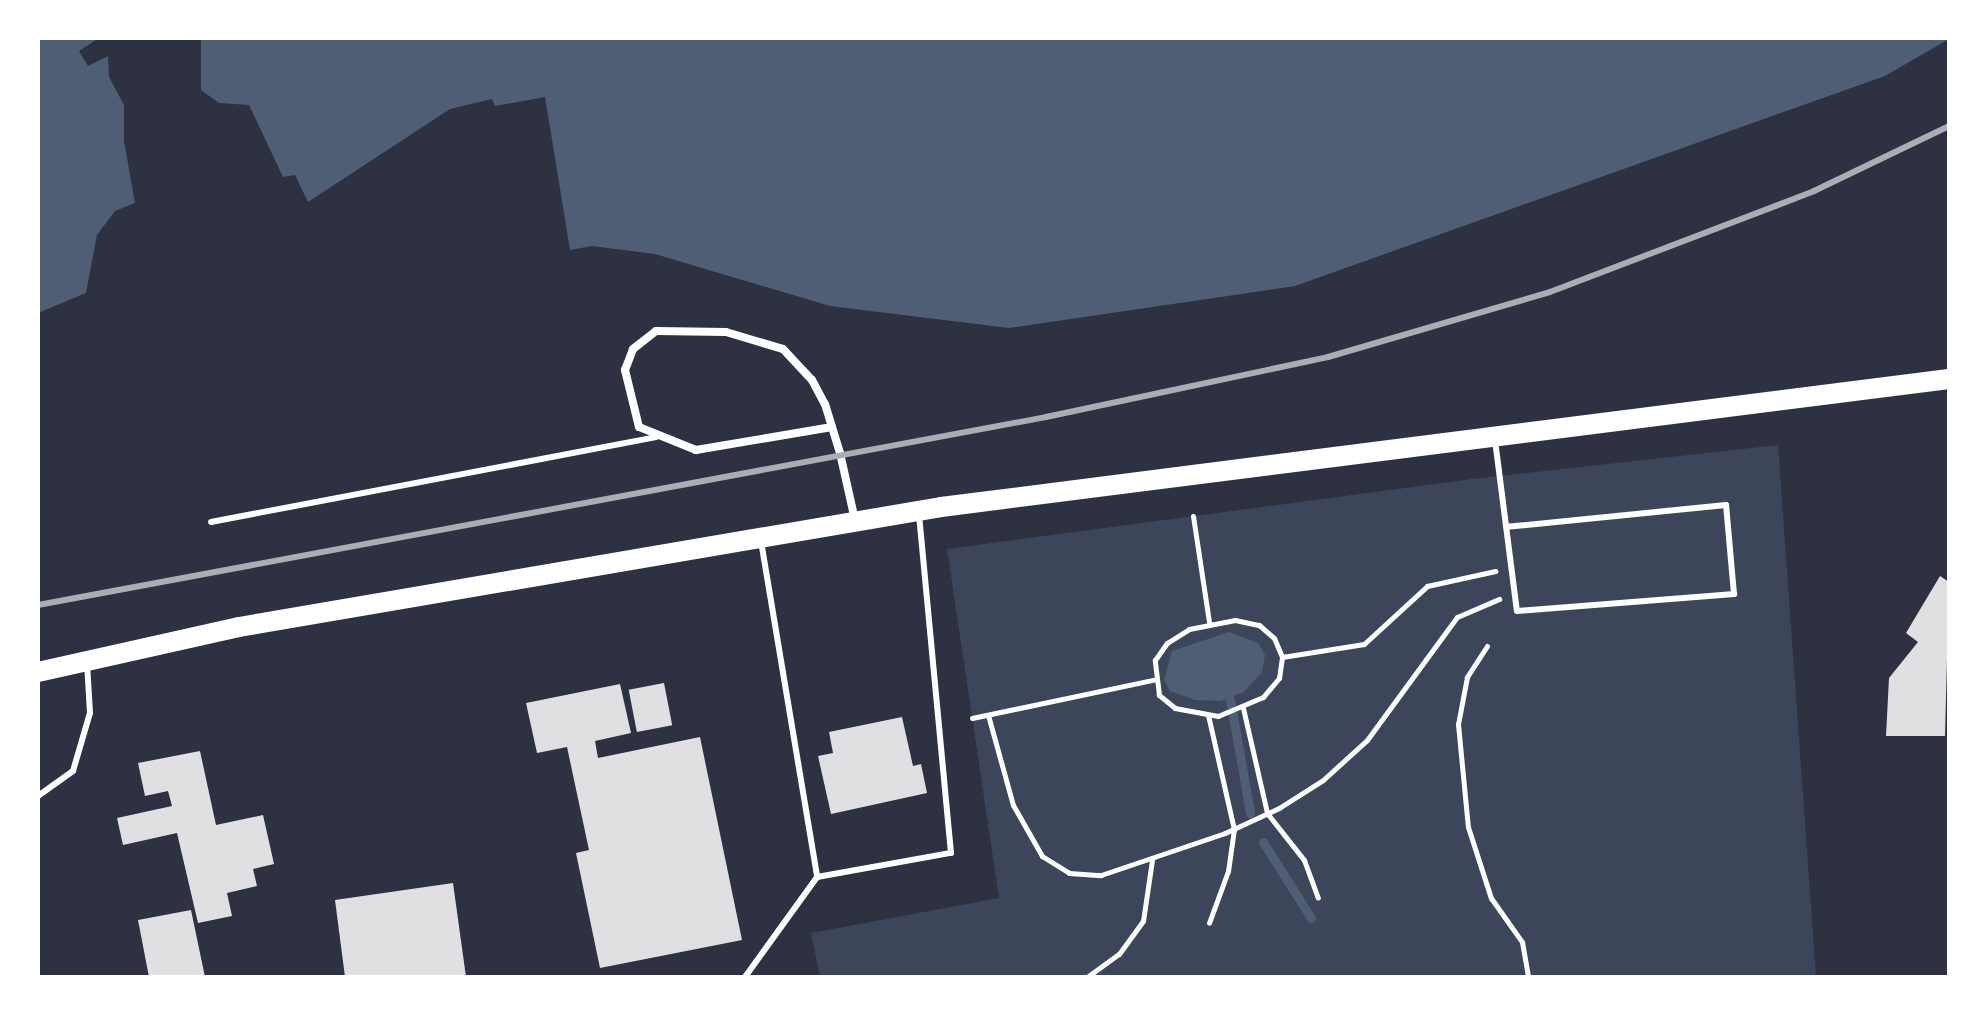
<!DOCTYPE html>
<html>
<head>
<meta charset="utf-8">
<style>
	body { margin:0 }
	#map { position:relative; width:1987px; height:1015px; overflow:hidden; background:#2d3142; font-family:"Fira Sans",sans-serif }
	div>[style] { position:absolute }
	.green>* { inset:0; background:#3c4559 }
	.water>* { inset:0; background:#4f5d75 }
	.stream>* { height:9px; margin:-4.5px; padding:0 4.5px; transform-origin:4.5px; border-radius:4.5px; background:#4f5d75 }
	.building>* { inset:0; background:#e0e0e3; transform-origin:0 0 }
	.path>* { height:5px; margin:-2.5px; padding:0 2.5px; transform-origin:2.5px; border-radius:2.5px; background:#fff }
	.service>* { height:6px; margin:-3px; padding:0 3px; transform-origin:3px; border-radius:3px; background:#fff }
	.minor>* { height:8px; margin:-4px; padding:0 4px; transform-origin:4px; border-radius:4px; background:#fff }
	.primary>* { height:20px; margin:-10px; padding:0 10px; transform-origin:10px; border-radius:10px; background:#fff }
	.rail>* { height:6px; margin:-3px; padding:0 3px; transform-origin:3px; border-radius:3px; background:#abadb3 }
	span { translate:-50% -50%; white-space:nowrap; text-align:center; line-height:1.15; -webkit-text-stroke:6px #fff; paint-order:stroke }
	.frame { position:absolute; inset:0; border:40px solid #fff; pointer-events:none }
</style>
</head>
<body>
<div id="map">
	<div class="green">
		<i style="clip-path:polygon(1778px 445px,1816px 977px,820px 977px,811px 933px,999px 898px,947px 549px,1472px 479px)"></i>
	</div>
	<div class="water">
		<i style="clip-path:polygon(38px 38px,99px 38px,79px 51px,88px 66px,108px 56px,109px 77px,124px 105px,124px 141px,135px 203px,115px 211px,97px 235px,86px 293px,38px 313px)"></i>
		<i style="clip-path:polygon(201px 38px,1949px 38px,1949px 39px,1885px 76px,1295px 286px,1009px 328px,830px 306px,655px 254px,592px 246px,570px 250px,545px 97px,495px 106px,492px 99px,450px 109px,308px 202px,295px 175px,283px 177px,249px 105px,219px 103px,201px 90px)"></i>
		<i style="clip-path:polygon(1229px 632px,1258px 643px,1265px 655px,1262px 672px,1244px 692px,1221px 701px,1195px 700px,1170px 691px,1164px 680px,1172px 651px)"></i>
	</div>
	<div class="stream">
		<i style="left:1230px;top:699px;width:116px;rotate:80deg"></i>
		<i style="left:1263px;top:842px;width:90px;rotate:57.7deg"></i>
	</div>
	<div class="building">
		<i style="clip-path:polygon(1940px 576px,1949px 582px,1945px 736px,1886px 736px,1889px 678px,1918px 642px,1906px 633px)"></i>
		<i style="left:664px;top:683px;width:43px;height:36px;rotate:79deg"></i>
		<i style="clip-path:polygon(620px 684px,631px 733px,595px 741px,598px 758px,700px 737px,742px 940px,600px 968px,576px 853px,589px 850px,567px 747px,537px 753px,526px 703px)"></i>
		<i style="clip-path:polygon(902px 717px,913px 766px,921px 764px,927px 793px,831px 814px,818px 756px,833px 753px,829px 732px)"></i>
		<i style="clip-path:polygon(200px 751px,216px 825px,263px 815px,274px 864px,253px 869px,257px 886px,227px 893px,232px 916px,198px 923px,177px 833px,123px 845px,117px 818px,172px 806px,168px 791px,145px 796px,138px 763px)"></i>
		<i style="clip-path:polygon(453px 883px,466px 977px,345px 977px,335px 900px)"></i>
		<i style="clip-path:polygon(191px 910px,205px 977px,149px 977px,138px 920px)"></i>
	</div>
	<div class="path">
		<i style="left:1193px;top:516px;width:107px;rotate:81.4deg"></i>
		<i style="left:1235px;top:620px;width:25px;rotate:12deg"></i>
		<i style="left:1259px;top:625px;width:20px;rotate:41deg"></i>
		<i style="left:1274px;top:638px;width:21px;rotate:67deg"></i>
		<i style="left:1282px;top:657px;width:21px;rotate:98deg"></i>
		<i style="left:1279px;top:678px;width:25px;rotate:130deg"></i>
		<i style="left:1263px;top:697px;width:49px;rotate:157.1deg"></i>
		<i style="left:1218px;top:716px;width:44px;rotate:-169.5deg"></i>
		<i style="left:1175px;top:708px;width:21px;rotate:-141deg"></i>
		<i style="left:1159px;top:695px;width:35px;rotate:-97deg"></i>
		<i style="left:1155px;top:660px;width:21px;rotate:-55deg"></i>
		<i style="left:1167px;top:643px;width:26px;rotate:-32deg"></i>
		<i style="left:1189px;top:629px;width:47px;rotate:-11.1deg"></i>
		<i style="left:1487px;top:646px;width:37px;rotate:123deg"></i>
		<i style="left:1467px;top:677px;width:48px;rotate:100.8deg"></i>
		<i style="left:1458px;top:724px;width:103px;rotate:84.5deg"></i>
		<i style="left:1468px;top:827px;width:75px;rotate:72.1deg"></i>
		<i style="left:1491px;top:898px;width:54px;rotate:54.8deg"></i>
		<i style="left:1522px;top:942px;width:36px;rotate:80deg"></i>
		<i style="left:1282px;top:657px;width:83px;rotate:-9deg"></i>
		<i style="left:1364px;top:644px;width:86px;rotate:-42.6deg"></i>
		<i style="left:1427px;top:586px;width:70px;rotate:-12.4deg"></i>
		<i style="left:1243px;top:708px;width:108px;rotate:77.1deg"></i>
		<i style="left:1267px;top:813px;width:60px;rotate:51.8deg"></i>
		<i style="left:1304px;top:860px;width:40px;rotate:69.8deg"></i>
		<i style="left:988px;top:715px;width:93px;rotate:74.5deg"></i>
		<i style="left:1013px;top:805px;width:59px;rotate:60.4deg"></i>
		<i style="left:1042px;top:856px;width:32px;rotate:32deg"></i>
		<i style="left:1069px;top:873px;width:32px;rotate:4deg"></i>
		<i style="left:1101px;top:875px;width:131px;rotate:-18.7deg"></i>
		<i style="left:1225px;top:833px;width:60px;rotate:-24.8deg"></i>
		<i style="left:1279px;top:808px;width:52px;rotate:-32.5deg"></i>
		<i style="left:1323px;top:780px;width:59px;rotate:-42.3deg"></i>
		<i style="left:1367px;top:740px;width:152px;rotate:-53.8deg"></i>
		<i style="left:1457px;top:617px;width:46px;rotate:-23.2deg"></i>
		<i style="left:1208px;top:715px;width:117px;rotate:77.2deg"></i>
		<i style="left:1234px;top:829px;width:42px;rotate:98.1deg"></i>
		<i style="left:1228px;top:871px;width:55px;rotate:110.1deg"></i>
		<i style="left:972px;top:718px;width:185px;rotate:-11.9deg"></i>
		<i style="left:1087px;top:977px;width:39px;rotate:-36deg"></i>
		<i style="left:1119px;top:954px;width:41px;rotate:-54deg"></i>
		<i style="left:1143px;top:921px;width:62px;rotate:-81.6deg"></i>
	</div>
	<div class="service">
		<i style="left:1495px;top:440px;width:172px;rotate:82.7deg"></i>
		<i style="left:1517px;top:611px;width:218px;rotate:-4.5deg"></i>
		<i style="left:1734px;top:594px;width:89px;rotate:-95.1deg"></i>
		<i style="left:1726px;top:505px;width:220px;rotate:174.3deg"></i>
		<i style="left:211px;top:522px;width:453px;rotate:-10.8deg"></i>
		<i style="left:761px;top:541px;width:341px;rotate:80.5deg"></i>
		<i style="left:817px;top:877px;width:136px;rotate:-10.2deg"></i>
		<i style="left:951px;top:853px;width:341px;rotate:-95.4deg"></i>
		<i style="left:38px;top:796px;width:43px;rotate:-35.5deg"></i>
		<i style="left:73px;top:771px;width:60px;rotate:-73.7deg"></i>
		<i style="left:90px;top:713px;width:50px;rotate:-93.4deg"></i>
		<i style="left:745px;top:977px;width:123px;rotate:-54.2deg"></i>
	</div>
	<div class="minor">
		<i style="left:832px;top:427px;width:138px;rotate:170.4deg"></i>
		<i style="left:696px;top:450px;width:61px;rotate:-158deg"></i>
		<i style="left:639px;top:427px;width:59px;rotate:-103.8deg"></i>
		<i style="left:625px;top:370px;width:22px;rotate:-69deg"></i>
		<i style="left:633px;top:349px;width:29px;rotate:-38deg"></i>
		<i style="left:656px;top:331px;width:70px;rotate:0.8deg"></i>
		<i style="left:726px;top:332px;width:59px;rotate:16.6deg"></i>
		<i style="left:783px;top:349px;width:42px;rotate:46.9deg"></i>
		<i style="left:812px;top:380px;width:27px;rotate:62deg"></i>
		<i style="left:825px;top:404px;width:51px;rotate:73deg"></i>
		<i style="left:840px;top:453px;width:69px;rotate:77.4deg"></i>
	</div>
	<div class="primary">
		<i style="left:38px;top:672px;width:206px;rotate:-12.6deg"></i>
		<i style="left:239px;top:627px;width:712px;rotate:-9.7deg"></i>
		<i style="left:941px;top:507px;width:1016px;rotate:-7.24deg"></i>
	</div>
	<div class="rail">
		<i style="left:38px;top:605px;width:1025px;rotate:-10.56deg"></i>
		<i style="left:1046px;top:417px;width:288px;rotate:-12deg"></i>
		<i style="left:1328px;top:357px;width:231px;rotate:-16.3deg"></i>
		<i style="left:1550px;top:292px;width:283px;rotate:-20.9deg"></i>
		<i style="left:1814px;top:191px;width:150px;rotate:-25.7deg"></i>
	</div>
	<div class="frame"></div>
</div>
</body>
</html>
